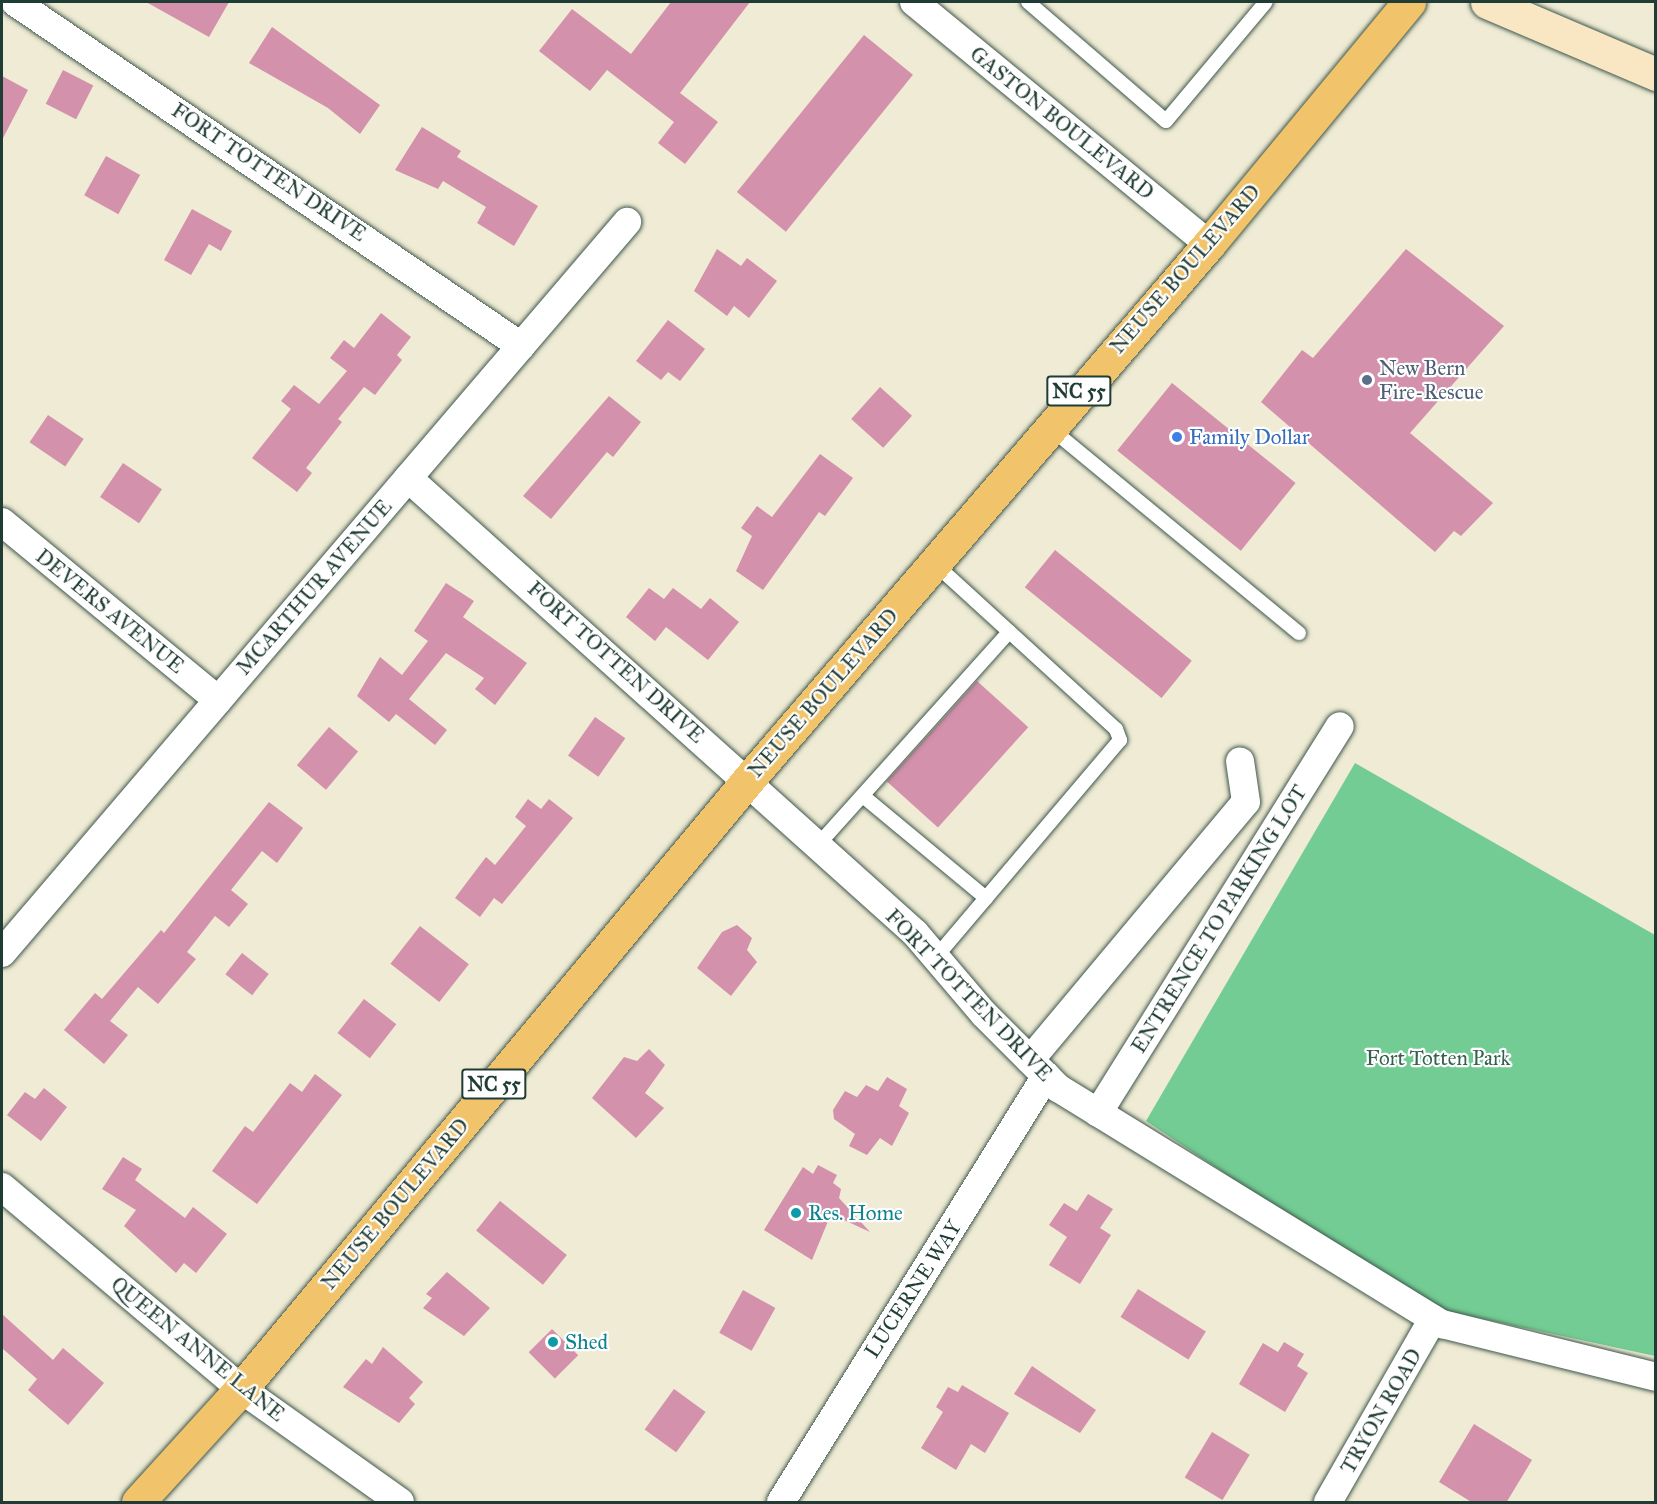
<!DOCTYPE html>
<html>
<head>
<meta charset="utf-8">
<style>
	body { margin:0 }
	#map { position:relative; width:1657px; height:1504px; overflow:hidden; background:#efebd4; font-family:"IM FELL Great Primer",serif }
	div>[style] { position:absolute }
	.green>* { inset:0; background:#73cc93 }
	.building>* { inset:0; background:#d391ab; transform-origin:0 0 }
	.roads { filter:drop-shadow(0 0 2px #3e574c) drop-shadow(0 0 2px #3e574c) }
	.service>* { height:14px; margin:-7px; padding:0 7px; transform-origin:7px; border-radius:7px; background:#fff }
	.minor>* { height:28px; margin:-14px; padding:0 14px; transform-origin:14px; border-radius:14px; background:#fff }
	.secondary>* { height:33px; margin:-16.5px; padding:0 16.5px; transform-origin:16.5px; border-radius:16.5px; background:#f9e7c3 }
	.primary>* { height:33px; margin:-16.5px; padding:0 16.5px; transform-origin:16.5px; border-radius:16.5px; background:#f1c36a }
	.dots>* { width:16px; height:16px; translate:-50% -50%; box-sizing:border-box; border:3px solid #fff; border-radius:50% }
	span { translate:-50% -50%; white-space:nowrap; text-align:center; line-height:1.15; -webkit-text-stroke:4.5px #fff; paint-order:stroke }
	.shield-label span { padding:2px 4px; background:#fff; border:2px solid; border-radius:4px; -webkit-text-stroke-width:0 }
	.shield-label { font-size:20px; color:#1f3d34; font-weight:700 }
	.street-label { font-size:21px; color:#1f3d34 }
	.service-label { font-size:21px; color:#4e5e75 }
	.left { translate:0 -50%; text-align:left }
	.shop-label { font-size:21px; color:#366cbe }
	.park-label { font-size:21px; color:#34614c }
	.culture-label { font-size:21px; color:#0d838f }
	.frame { position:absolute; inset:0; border:3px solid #1f3d34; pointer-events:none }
</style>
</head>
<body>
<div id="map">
	<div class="green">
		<i style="clip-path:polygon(1355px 763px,1655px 935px,1655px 1356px,1442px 1310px,1368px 1268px,1146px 1121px)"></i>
	</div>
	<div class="building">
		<i style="clip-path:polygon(146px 2px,229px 2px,209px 37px)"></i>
		<i style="clip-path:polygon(671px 2px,750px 2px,680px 93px,718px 122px,685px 164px,658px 143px,674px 122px,607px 70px,590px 91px,539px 51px,572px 9px,631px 54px)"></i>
		<i style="clip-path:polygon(272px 27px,380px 105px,360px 134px,328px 108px,249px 63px)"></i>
		<i style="left:864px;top:35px;width:63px;height:202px;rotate:39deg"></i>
		<i style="left:63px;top:70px;width:34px;height:38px;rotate:27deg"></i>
		<i style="clip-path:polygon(2px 76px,28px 90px,2px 140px)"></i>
		<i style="clip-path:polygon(422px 127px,461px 151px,457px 157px,538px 206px,514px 246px,477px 223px,486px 207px,443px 181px,438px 189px,395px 170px)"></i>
		<i style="left:106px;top:156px;width:39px;height:45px;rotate:29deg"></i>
		<i style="clip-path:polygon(192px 209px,232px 231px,221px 251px,209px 244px,191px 275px,164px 260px)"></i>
		<i style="clip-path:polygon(717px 249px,741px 266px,747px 258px,777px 281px,749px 318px,734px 306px,727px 316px,694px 291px)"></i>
		<i style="clip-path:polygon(1406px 249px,1504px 326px,1410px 433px,1493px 503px,1461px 536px,1454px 531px,1435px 552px,1261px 402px,1302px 350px,1313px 358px)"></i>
		<i style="clip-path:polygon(381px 313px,411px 337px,397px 355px,402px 360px,375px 395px,364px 387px,338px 419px,342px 422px,306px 468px,312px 473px,297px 492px,252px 458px,291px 409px,281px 401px,294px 385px,319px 404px,347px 371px,330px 358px,344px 340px,354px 348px)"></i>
		<i style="clip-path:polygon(668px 320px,705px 349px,680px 381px,668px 372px,661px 380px,636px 361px)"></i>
		<i style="left:1172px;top:383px;width:159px;height:87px;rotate:39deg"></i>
		<i style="left:880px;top:387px;width:43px;height:43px;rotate:42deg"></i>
		<i style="clip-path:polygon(609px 396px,641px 422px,613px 457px,607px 452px,551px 519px,523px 496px)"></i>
		<i style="left:48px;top:415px;width:43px;height:33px;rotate:34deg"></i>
		<i style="clip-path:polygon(820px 454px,853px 478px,825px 516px,819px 512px,763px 590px,736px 571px,752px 536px,741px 528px,757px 506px,772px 517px)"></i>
		<i style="left:123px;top:463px;width:47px;height:41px;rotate:34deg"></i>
		<i style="left:1055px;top:550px;width:176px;height:48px;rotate:39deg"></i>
		<i style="clip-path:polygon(446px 583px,474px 601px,463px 617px,527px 663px,495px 705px,475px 689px,484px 678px,446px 653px,409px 699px,447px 730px,435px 745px,396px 714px,389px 722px,357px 696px,380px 657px,402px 675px,428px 641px,414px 631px)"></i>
		<i style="clip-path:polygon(649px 588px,664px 599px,673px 588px,701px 609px,710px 598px,739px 622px,708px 660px,666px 627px,655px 641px,626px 617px)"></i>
		<i style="left:977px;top:681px;width:69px;height:135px;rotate:42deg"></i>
		<i style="left:595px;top:717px;width:37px;height:47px;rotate:35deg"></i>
		<i style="left:329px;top:727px;width:38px;height:50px;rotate:40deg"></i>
		<i style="clip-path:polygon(528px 799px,541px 809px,549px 799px,573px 818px,502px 904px,494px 898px,480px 917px,455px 898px,486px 857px,495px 865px,526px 826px,515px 817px)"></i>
		<i style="clip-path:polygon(269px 802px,303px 828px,277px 863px,262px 851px,231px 890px,248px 904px,229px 927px,215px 916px,187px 952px,196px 959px,158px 1004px,138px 987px,110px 1021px,128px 1035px,104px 1064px,64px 1030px,95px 993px,102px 999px,161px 930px,164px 933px)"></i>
		<i style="clip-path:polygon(737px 925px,752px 938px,747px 950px,757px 962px,731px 996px,697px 968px,722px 932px)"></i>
		<i style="left:420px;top:926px;width:62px;height:48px;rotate:38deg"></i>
		<i style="left:242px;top:953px;width:34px;height:27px;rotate:38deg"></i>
		<i style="left:364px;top:999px;width:41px;height:43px;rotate:38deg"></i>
		<i style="clip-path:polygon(649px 1049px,665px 1065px,645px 1093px,664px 1108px,636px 1138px,592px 1098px,624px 1057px,637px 1061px)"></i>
		<i style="clip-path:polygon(315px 1074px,342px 1095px,257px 1204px,212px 1171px,245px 1126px,253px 1132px,290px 1083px,302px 1092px)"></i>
		<i style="clip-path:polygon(887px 1077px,907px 1089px,899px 1106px,909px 1113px,892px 1146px,880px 1138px,867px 1155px,849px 1146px,855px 1134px,834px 1119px,833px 1110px,845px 1091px,857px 1097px,866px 1085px,878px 1091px)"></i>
		<i style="clip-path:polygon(44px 1088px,67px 1107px,41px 1141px,7px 1115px,25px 1092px,35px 1099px)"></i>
		<i style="clip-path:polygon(123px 1157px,142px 1169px,135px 1180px,185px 1218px,193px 1207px,227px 1234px,196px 1273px,184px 1263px,176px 1273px,124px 1226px,136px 1210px,102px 1189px)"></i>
		<i style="clip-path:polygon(818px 1165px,837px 1175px,833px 1183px,841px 1189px,839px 1198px,870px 1232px,831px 1214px,812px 1260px,764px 1230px,803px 1167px,813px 1174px)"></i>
		<i style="clip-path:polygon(1088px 1194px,1113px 1209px,1100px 1228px,1111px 1235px,1080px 1284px,1049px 1265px,1067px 1237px,1049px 1225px,1064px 1203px,1077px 1211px)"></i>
		<i style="left:500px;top:1201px;width:86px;height:38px;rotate:39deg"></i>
		<i style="clip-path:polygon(447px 1272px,490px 1308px,464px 1336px,423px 1308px,432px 1298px,426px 1294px)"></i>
		<i style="left:1138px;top:1289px;width:80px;height:33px;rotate:32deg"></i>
		<i style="left:743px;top:1290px;width:37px;height:49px;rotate:29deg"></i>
		<i style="clip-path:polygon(2px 1314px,53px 1360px,63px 1348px,104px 1383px,68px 1425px,28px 1390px,37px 1379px,2px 1348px)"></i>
		<i style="left:552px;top:1329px;width:37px;height:33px;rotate:45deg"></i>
		<i style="clip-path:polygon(1284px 1342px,1304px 1354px,1297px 1366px,1308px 1373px,1285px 1412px,1239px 1384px,1263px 1343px,1278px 1352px)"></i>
		<i style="clip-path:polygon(383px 1347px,423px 1382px,409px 1398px,415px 1404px,399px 1423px,343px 1387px,366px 1359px,372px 1364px)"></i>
		<i style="clip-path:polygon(1032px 1366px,1096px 1410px,1080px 1433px,1014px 1394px)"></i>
		<i style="clip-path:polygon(962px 1385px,1009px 1413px,985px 1453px,971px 1444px,956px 1470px,921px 1448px,943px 1412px,936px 1407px,948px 1387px,958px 1392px)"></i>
		<i style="left:674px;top:1389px;width:39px;height:50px;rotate:36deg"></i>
		<i style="clip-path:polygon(1474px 1424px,1532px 1460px,1506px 1503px,1473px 1503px,1439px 1482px)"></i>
		<i style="left:1212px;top:1432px;width:44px;height:53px;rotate:31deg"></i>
	</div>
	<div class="roads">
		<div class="service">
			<i style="left:1028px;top:2px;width:182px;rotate:40.8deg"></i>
			<i style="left:1166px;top:121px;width:155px;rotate:-50deg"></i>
			<i style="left:1049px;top:427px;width:324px;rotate:39.5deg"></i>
			<i style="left:934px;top:563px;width:246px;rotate:42.4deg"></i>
			<i style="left:1116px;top:729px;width:12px;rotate:70deg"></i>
			<i style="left:1120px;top:740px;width:286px;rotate:130.3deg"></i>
			<i style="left:863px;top:796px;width:160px;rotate:39.7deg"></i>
			<i style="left:817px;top:846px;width:288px;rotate:-48.1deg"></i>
		</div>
		<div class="minor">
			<i style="left:15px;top:2px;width:612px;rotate:34.21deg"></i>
			<i style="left:914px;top:2px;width:382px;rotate:39.4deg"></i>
			<i style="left:408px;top:478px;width:681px;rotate:41.91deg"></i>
			<i style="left:915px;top:933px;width:106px;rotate:49.6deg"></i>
			<i style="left:984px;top:1014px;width:105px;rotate:45deg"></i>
			<i style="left:1058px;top:1088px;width:451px;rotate:31.6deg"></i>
			<i style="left:1442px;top:1324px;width:220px;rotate:13.9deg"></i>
			<i style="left:2px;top:522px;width:280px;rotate:39.5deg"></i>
			<i style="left:2px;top:953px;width:962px;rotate:-49.47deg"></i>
			<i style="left:1030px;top:1060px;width:336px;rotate:-50.1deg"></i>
			<i style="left:1246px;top:802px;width:41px;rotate:-98.3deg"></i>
			<i style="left:1098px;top:1113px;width:456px;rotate:-58deg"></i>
			<i style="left:2px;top:1187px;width:313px;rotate:40.2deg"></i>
			<i style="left:241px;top:1389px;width:195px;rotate:35.4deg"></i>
			<i style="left:781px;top:1502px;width:502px;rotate:-58.12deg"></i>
			<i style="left:1328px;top:1502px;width:211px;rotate:-60.2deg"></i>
		</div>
		<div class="secondary">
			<i style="left:1487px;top:2px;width:184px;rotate:23.1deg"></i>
		</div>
		<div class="primary">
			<i style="left:138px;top:1502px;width:153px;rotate:-47.7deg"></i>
			<i style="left:241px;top:1389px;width:792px;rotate:-50.22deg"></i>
			<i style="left:748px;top:780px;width:707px;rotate:-49.3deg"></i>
			<i style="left:1209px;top:244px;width:314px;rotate:-50.4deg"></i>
		</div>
	</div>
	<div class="dots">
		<i style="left:1367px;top:380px;background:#5c6f8a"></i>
		<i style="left:1177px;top:437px;background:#3f7fe0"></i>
		<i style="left:796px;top:1213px;background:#0f9aa8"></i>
		<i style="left:553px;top:1342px;background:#0f9aa8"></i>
	</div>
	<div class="shield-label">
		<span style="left:1079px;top:391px">NC 55</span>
		<span style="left:494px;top:1084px">NC 55</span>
	</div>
	<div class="street-label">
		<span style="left:1062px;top:123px;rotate:39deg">GASTON BOULEVARD</span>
		<span style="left:269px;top:172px;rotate:34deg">FORT TOTTEN DRIVE</span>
		<span style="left:1185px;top:269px;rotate:-49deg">NEUSE BOULEVARD</span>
		<span style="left:314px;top:587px;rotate:-49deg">MCARTHUR AVENUE</span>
		<span style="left:110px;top:611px;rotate:39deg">DEVERS AVENUE</span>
		<span style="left:616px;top:662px;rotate:42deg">FORT TOTTEN DRIVE</span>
		<span style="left:823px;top:693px;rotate:-49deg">NEUSE BOULEVARD</span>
		<span style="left:1219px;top:919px;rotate:-58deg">ENTRENCE TO PARKING LOT</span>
		<span style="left:969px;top:995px;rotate:46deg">FORT TOTTEN DRIVE</span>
		<span style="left:395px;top:1204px;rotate:-50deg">NEUSE BOULEVARD</span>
		<span style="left:913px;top:1289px;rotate:-57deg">LUCERNE WAY</span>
		<span style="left:198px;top:1349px;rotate:39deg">QUEEN ANNE LANE</span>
		<span style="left:1381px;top:1411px;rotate:-60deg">TRYON ROAD</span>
	</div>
	<div class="service-label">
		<span class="left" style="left:1379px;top:380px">New Bern<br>Fire-Rescue</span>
	</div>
	<div class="shop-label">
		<span class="left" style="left:1189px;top:437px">Family Dollar</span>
	</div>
	<div class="park-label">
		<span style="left:1438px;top:1058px">Fort Totten Park</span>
	</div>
	<div class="culture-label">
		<span class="left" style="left:808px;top:1213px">Res. Home</span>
		<span class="left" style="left:565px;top:1342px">Shed</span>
	</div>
	<div class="frame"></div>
</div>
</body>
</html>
